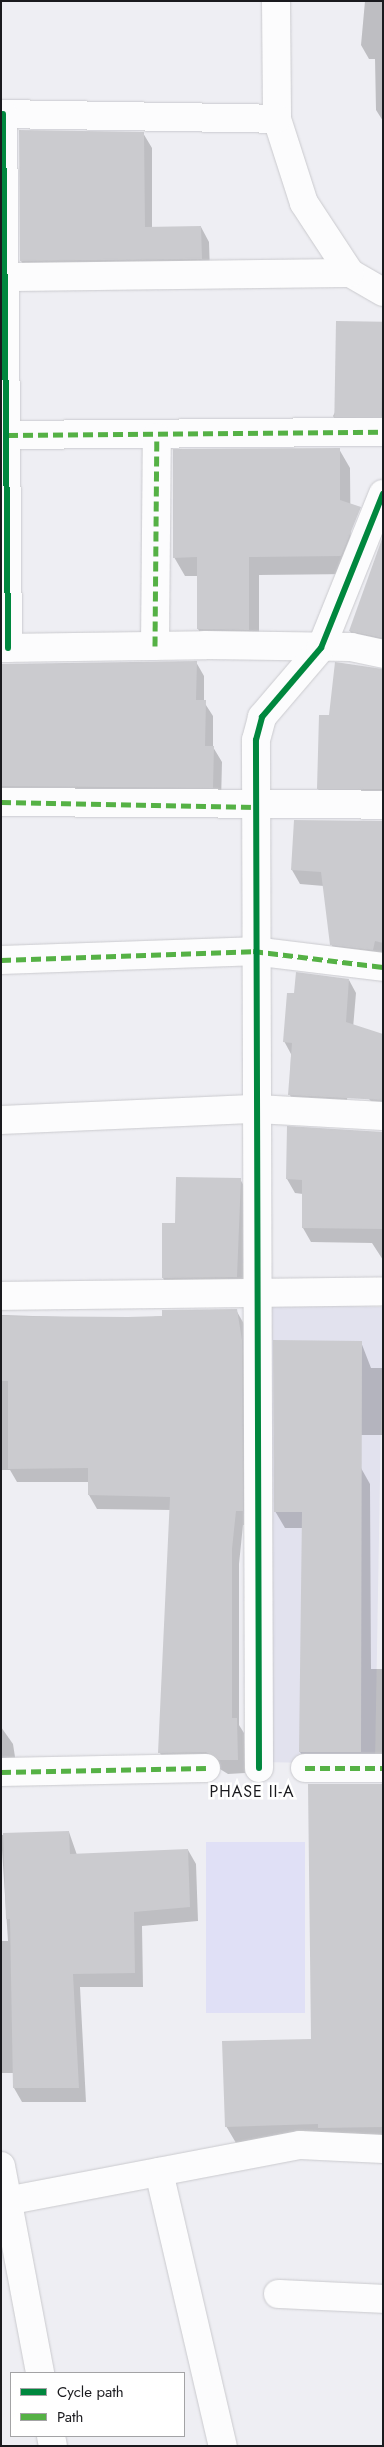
<!DOCTYPE html>
<html>
<head>
<meta charset="utf-8">
<style>
	body { margin:0 }
	#map { position:relative; width:384px; height:2447px; overflow:hidden; background:#eeeef3; font-family:Jost,sans-serif }
	div>[style] { position:absolute }
	.built>* { inset:0; background:#e2e2ee; transform-origin:0 0 }
	.green>* { inset:0; background:#e0e0f6; transform-origin:0 0 }
	.shadow>* { inset:0; background:#0003 }
	.building>* { inset:0; background:#cbcbcf; transform-origin:0 0 }
	.roads { filter:drop-shadow(0 0 1px #cacace) drop-shadow(0 0 1px #cacace) }
	.street>* { height:28px; margin:-14px; padding:0 14px; transform-origin:14px; border-radius:14px; background:#fcfcfd }
	.quiet>* { height:5px; margin-top:-2.5px; transform-origin:0; background:repeating-linear-gradient(90deg,#55b145 0 10px,transparent 0 15px) }
	.cycleway>* { height:6px; margin:-3px; padding:0 3px; transform-origin:3px; border-radius:3px; background:#00873e }
	span { translate:-50% -50%; white-space:nowrap; text-align:center; line-height:1.15; -webkit-text-stroke:5px #fff; paint-order:stroke }
	.neighbourhood-label { font-size:16px; color:#1a1a1e; letter-spacing:1px }
	.frame { position:absolute; inset:0; border:2px solid #1a1a1e; pointer-events:none }
	.legend { position:absolute; left:10px; top:2372px; width:175px; height:65px; box-sizing:border-box; background:#fff; border:1px solid #a3a3a5; margin:0; padding:6px 9px; list-style:none; font-size:15px; color:#1a1a1e }
	.legend li { display:flex; align-items:center; gap:10px; height:25px }
	.legend b { width:25px; border:1px solid #a3a3a5 }
</style>
</head>
<body>
<div id="map">
	<div class="built">
		<i style="left:267px;top:1305px;width:116px;height:457px;rotate:1deg"></i>
	</div>
	<div class="green">
		<i style="left:206px;top:1842px;width:99px;height:171px"></i>
	</div>
	<div class="shadow">
		<i style="clip-path:polygon(365px 1px,383px 1px,383px 121px,376px 110px,375px 59px,369px 59px,361px 45px)"></i>
		<i style="clip-path:polygon(143px 133px,152px 148px,152px 228px,201px 227px,209px 242px,210px 274px,30px 276px,21px 261px)"></i>
		<i style="clip-path:polygon(383px 323px,383px 433px,341px 431px,333px 416px)"></i>
		<i style="clip-path:polygon(339px 449px,350px 468px,351px 574px,259px 575px,259px 648px,209px 648px,198px 629px,198px 576px,185px 576px,174px 557px)"></i>
		<i style="clip-path:polygon(383px 543px,383px 651px,359px 645px,350px 631px)"></i>
		<i style="clip-path:polygon(196px 662px,204px 676px,204px 702px,213px 716px,213px 747px,222px 762px,221px 802px,1px 806px,1px 665px)"></i>
		<i style="clip-path:polygon(383px 670px,383px 805px,327px 803px,318px 789px,330px 717px)"></i>
		<i style="clip-path:polygon(295px 821px,383px 822px,383px 953px,340px 959px,331px 944px,324px 886px,300px 884px,292px 870px)"></i>
		<i style="clip-path:polygon(349px 980px,356px 993px,346px 1111px,297px 1108px,290px 1095px,291px 1054px,284px 1041px)"></i>
		<i style="clip-path:polygon(383px 1061px,383px 1114px,369px 1099px)"></i>
		<i style="clip-path:polygon(288px 1128px,383px 1133px,383px 1260px,372px 1243px,311px 1242px,303px 1228px,303px 1194px,295px 1193px,287px 1179px)"></i>
		<i style="clip-path:polygon(240px 1179px,248px 1193px,245px 1291px,171px 1292px,163px 1278px)"></i>
		<i style="clip-path:polygon(236px 1310px,244px 1324px,250px 1525px,243px 1525px,239px 1564px,239px 1725px,244px 1733px,245px 1773px,228px 1774px,215px 1766px,168px 1767px,160px 1753px,171px 1510px,97px 1509px,89px 1495px,89px 1482px,17px 1482px,10px 1470px,1px 1470px,1px 1315px,128px 1319px)"></i>
		<i style="clip-path:polygon(361px 1342px,371px 1368px,383px 1368px,383px 1435px,321px 1435px,361px 1468px,370px 1484px,371px 1669px,383px 1669px,383px 1769px,310px 1769px,300px 1752px,303px 1528px,285px 1528px,275px 1511px)"></i>
		<i style="clip-path:polygon(1px 1727px,13px 1744px,17px 1770px,1px 1773px)"></i>
		<i style="clip-path:polygon(383px 1785px,383px 2144px,327px 2140px,236px 2143px,226px 2126px,312px 2040px)"></i>
		<i style="clip-path:polygon(69px 1832px,77px 1855px,188px 1850px,196px 1864px,198px 1921px,142px 1926px,143px 1987px,80px 1987px,86px 2102px,22px 2102px,14px 2088px,14px 2073px,1px 2073px,1px 1941px,8px 1941px,1px 1835px)"></i>
	</div>
	<div class="building">
		<i style="clip-path:polygon(19px 130px,144px 132px,145px 227px,201px 226px,202px 259px,20px 261px)"></i>
		<i style="left:336px;top:321px;width:47px;height:96px;rotate:1deg"></i>
		<i style="clip-path:polygon(340px 448px,340px 500px,361px 507px,341px 556px,249px 557px,249px 630px,197px 629px,197px 557px,173px 558px,173px 449px)"></i>
		<i style="clip-path:polygon(383px 536px,383px 638px,349px 631px)"></i>
		<i style="clip-path:polygon(197px 661px,196px 700px,206px 700px,205px 746px,214px 746px,213px 788px,1px 786px,1px 664px)"></i>
		<i style="clip-path:polygon(335px 662px,383px 669px,383px 789px,317px 789px,319px 715px,329px 715px)"></i>
		<i style="clip-path:polygon(294px 820px,383px 821px,383px 943px,375px 941px,373px 950px,330px 945px,321px 872px,291px 870px)"></i>
		<i style="clip-path:polygon(296px 972px,349px 979px,346px 1022px,383px 1034px,383px 1100px,288px 1095px,292px 1043px,283px 1042px,287px 993px,294px 993px)"></i>
		<i style="clip-path:polygon(287px 1126px,383px 1132px,383px 1229px,302px 1228px,302px 1180px,286px 1179px)"></i>
		<i style="clip-path:polygon(176px 1177px,241px 1178px,237px 1277px,162px 1278px,162px 1223px,175px 1223px)"></i>
		<i style="clip-path:polygon(237px 1309px,242px 1340px,243px 1511px,236px 1511px,232px 1549px,232px 1718px,237px 1718px,238px 1760px,219px 1760px,206px 1752px,158px 1753px,170px 1497px,88px 1495px,88px 1468px,8px 1469px,8px 1381px,1px 1381px,1px 1316px,128px 1317px,162px 1316px,162px 1310px)"></i>
		<i style="clip-path:polygon(273px 1340px,362px 1341px,361px 1752px,299px 1752px,302px 1512px,274px 1512px)"></i>
		<i style="clip-path:polygon(308px 1784px,383px 1784px,383px 2127px,318px 2128px,318px 2124px,225px 2127px,222px 2041px,311px 2039px)"></i>
		<i style="clip-path:polygon(69px 1831px,70px 1854px,188px 1849px,190px 1907px,134px 1912px,135px 1973px,73px 1974px,79px 2088px,13px 2088px,10px 1919px,6px 1919px,3px 1833px)"></i>
	</div>
	<div class="roads">
		<div class="street">
			<i style="left:276px;top:1px;width:118px;rotate:89.5deg"></i>
			<i style="left:277px;top:119px;width:88px;rotate:72.2deg"></i>
			<i style="left:304px;top:203px;width:84px;rotate:56.7deg"></i>
			<i style="left:350px;top:273px;width:38px;rotate:30deg"></i>
			<i style="left:1px;top:114px;width:276px;rotate:1deg"></i>
			<i style="left:3px;top:114px;width:534px;rotate:89.46deg"></i>
			<i style="left:6px;top:277px;width:344px;rotate:-0.7deg"></i>
			<i style="left:8px;top:435px;width:375px;rotate:-0.5deg"></i>
			<i style="left:155px;top:646px;width:209px;rotate:-89.5deg"></i>
			<i style="left:1px;top:648px;width:204px;rotate:-0.8deg"></i>
			<i style="left:205px;top:645px;width:146px;rotate:0.8deg"></i>
			<i style="left:351px;top:647px;width:33px;rotate:12deg"></i>
			<i style="left:1px;top:802px;width:382px;rotate:0.4deg"></i>
			<i style="left:1px;top:960px;width:252px;rotate:-2deg"></i>
			<i style="left:253px;top:951px;width:131px;rotate:7deg"></i>
			<i style="left:1px;top:1120px;width:256px;rotate:-2.5deg"></i>
			<i style="left:257px;top:1109px;width:126px;rotate:3.2deg"></i>
			<i style="left:1px;top:1296px;width:382px;rotate:-0.7deg"></i>
			<i style="left:259px;top:1768px;width:1028px;rotate:-90.17deg"></i>
			<i style="left:256px;top:740px;width:24px;rotate:-75deg"></i>
			<i style="left:262px;top:717px;width:91px;rotate:-49.5deg"></i>
			<i style="left:321px;top:648px;width:166px;rotate:-68.1deg"></i>
			<i style="left:305px;top:1768px;width:78px"></i>
			<i style="left:1px;top:1772px;width:205px;rotate:-1.1deg"></i>
			<i style="left:1px;top:2166px;width:211px;rotate:79.3deg"></i>
			<i style="left:159px;top:2172px;width:281px;rotate:76.9deg"></i>
			<i style="left:1px;top:2202px;width:304px;rotate:-10.8deg"></i>
			<i style="left:300px;top:2145px;width:83px;rotate:2.8deg"></i>
			<i style="left:278px;top:2294px;width:105px;rotate:2.7deg"></i>
			<i style="left:51px;top:2436px;width:10px;rotate:79deg"></i>
		</div>
	</div>
	<div class="quiet">
		<i style="left:8px;top:435px;width:375px;rotate:-0.5deg"></i>
		<i style="left:155px;top:646px;width:209px;rotate:-89.5deg"></i>
		<i style="left:1px;top:802px;width:255px;rotate:1.1deg"></i>
		<i style="left:1px;top:960px;width:252px;rotate:-2deg"></i>
		<i style="left:253px;top:951px;width:131px;rotate:7deg"></i>
		<i style="left:305px;top:1768px;width:78px"></i>
		<i style="left:1px;top:1772px;width:205px;rotate:-1.1deg"></i>
	</div>
	<div class="cycleway">
		<i style="left:3px;top:114px;width:534px;rotate:89.46deg"></i>
		<i style="left:259px;top:1768px;width:1028px;rotate:-90.17deg"></i>
		<i style="left:256px;top:740px;width:24px;rotate:-75deg"></i>
		<i style="left:262px;top:717px;width:91px;rotate:-49.5deg"></i>
		<i style="left:321px;top:648px;width:166px;rotate:-68.1deg"></i>
	</div>
	<div class="neighbourhood-label">
		<span style="left:252px;top:1792px">PHASE II-A</span>
	</div>
	<div class="frame"></div>
	<ul class="legend">
	<li><b style="height:6px;background:#00873e"></b>Cycle path</li>
	<li><b style="height:6px;background:#55b145"></b>Path</li>
	</ul>
</div>
</body>
</html>
